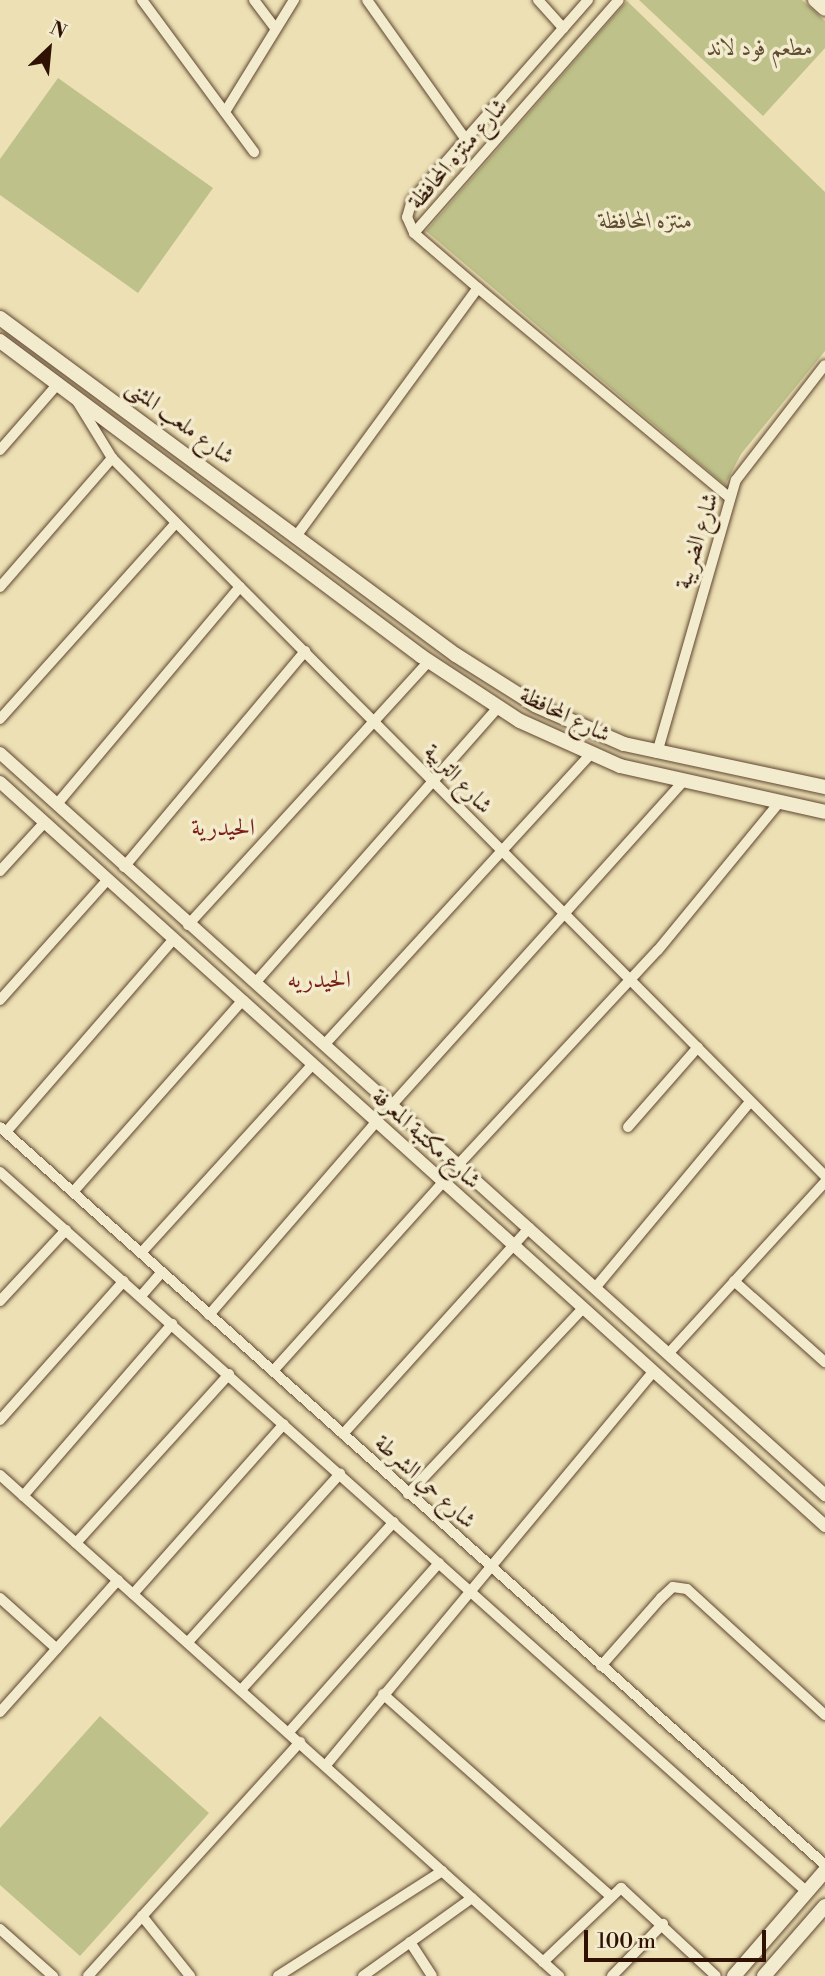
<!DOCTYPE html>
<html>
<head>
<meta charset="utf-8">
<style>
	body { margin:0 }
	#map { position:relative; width:825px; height:1976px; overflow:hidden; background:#ede0b4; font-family:"Libre Bodoni",Amiri,serif }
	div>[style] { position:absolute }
	.green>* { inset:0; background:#bec189 }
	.roads { filter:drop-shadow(0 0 2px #5f4630) drop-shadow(0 0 2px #5f4630) }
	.minor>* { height:10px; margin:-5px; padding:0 5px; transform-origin:5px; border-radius:5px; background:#f3ebce }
	.tertiary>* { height:12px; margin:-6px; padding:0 6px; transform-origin:6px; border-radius:6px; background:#f3ebce }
	.secondary>* { height:14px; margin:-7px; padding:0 7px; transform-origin:7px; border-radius:7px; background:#f3ebce }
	span { translate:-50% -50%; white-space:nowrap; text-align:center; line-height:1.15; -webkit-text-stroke:7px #f3ebce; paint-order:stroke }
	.park-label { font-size:23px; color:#624f33; font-style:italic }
	.street-label { font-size:23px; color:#301204 }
	.neighbourhood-label { font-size:24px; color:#7a1f14 }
	.north { position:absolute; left:14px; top:14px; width:70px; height:70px; -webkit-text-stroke:5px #f3ebce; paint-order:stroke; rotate:26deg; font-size:19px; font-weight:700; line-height:28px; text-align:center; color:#301204 }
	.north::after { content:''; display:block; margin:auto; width:24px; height:32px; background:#301204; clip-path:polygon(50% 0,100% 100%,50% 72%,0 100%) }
	.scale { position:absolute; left:584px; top:1930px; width:182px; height:32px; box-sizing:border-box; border:4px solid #301204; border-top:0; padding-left:9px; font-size:21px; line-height:24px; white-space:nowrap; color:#301204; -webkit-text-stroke:5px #f3ebce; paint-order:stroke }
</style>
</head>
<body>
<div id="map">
	<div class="green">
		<i style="clip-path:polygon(639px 0,802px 0,825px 21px,825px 48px,763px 116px)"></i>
		<i style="clip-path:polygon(627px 1px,825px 192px,825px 351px,741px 454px,725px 485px,426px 231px)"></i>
		<i style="clip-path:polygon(58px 78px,213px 188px,138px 293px,0 195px,0 159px)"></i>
		<i style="clip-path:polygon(100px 1716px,209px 1813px,80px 1956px,0 1885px,0 1828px)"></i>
	</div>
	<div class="roads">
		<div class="minor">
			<i style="left:142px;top:0;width:189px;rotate:53.6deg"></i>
			<i style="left:254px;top:0;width:35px;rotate:53deg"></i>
			<i style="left:367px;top:0;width:171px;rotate:54.7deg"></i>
			<i style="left:538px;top:0;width:38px;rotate:48deg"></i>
			<i style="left:588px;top:0;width:266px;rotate:131.3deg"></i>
			<i style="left:412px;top:200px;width:18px;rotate:106deg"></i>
			<i style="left:407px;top:217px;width:17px;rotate:66deg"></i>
			<i style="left:414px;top:233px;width:84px;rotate:40.7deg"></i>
			<i style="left:478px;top:288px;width:327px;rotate:39.8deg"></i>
			<i style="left:225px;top:112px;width:132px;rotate:-58.4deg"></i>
			<i style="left:414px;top:233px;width:310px;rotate:-48.7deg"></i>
			<i style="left:77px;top:401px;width:67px;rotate:58.4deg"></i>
			<i style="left:112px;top:458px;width:1012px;rotate:45.2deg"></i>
			<i style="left:0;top:450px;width:86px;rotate:-48.8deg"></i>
			<i style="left:297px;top:535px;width:306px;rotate:-53.8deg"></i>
			<i style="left:0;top:587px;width:171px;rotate:-49deg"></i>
			<i style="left:0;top:719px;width:263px;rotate:-48.1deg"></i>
			<i style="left:657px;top:753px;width:284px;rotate:-73.9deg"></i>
			<i style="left:736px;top:480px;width:145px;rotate:-52.3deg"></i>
			<i style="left:57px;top:804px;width:284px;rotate:-49.9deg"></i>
			<i style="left:124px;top:867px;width:282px;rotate:-50deg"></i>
			<i style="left:0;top:871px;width:65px;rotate:-47.5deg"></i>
			<i style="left:188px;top:925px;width:357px;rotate:-47.6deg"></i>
			<i style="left:255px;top:983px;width:368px;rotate:-48.6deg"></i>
			<i style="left:0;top:1000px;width:162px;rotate:-48.2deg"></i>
			<i style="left:324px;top:1045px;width:394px;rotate:-47.5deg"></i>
			<i style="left:391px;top:1106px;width:435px;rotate:-48deg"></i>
			<i style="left:0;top:1127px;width:1107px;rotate:41.81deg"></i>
			<i style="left:628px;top:1127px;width:106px;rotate:-48.8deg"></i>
			<i style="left:6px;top:1132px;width:256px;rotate:-49deg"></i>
			<i style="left:457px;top:1166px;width:295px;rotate:-47.1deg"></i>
			<i style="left:658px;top:950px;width:189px;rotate:-50.6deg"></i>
			<i style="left:0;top:1172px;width:1082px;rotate:41.74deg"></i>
			<i style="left:73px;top:1192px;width:255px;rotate:-48.5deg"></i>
			<i style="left:141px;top:1253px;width:256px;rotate:-47.7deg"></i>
			<i style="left:734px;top:1281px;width:122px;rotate:41.7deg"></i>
			<i style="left:595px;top:1288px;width:242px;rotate:-50.2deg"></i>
			<i style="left:141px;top:1296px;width:32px;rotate:-49deg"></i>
			<i style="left:0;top:1301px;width:97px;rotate:-47.1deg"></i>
			<i style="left:209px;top:1315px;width:255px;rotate:-49.1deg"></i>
			<i style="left:668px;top:1354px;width:233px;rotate:-47.6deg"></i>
			<i style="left:273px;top:1371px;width:254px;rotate:-48deg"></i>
			<i style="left:0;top:1420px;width:186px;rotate:-48.3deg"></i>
			<i style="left:343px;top:1434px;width:278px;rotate:-47.9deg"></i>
			<i style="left:0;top:1475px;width:751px;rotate:41.87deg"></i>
			<i style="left:408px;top:1494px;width:255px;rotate:-46.7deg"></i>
			<i style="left:23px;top:1496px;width:228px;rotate:-49.1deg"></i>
			<i style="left:76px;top:1543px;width:228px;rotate:-47.8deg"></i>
			<i style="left:133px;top:1594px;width:227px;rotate:-48.4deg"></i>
			<i style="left:0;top:1598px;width:76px;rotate:41.8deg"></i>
			<i style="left:188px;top:1642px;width:227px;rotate:-47.9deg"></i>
			<i style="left:601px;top:1666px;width:91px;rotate:-48.6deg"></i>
			<i style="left:661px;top:1598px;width:16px;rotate:-43deg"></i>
			<i style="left:673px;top:1587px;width:14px;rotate:8deg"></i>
			<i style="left:687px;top:1589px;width:187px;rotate:42.4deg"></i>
			<i style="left:241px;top:1690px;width:227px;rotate:-47.7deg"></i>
			<i style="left:383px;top:1694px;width:301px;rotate:41.6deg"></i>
			<i style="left:0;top:1712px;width:177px;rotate:-48.2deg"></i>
			<i style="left:289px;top:1732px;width:226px;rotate:-48.4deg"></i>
			<i style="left:326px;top:1765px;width:511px;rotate:-50.24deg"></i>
			<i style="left:142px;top:1916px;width:77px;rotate:51.3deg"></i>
			<i style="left:0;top:1929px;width:71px;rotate:41.6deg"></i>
			<i style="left:410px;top:1942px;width:40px;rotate:57.1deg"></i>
			<i style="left:543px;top:1962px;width:108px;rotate:-43.5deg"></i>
			<i style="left:621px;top:1888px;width:129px;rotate:42.8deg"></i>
			<i style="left:88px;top:1976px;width:316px;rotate:-47.8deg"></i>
			<i style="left:278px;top:1976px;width:195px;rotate:-32.6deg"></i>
			<i style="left:363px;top:1976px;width:134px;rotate:-35.6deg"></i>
			<i style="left:612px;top:1976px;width:73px;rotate:-45.6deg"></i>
		</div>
		<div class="tertiary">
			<i style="left:0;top:753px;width:1110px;rotate:41.97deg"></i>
			<i style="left:0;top:782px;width:1111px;rotate:42.04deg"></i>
		</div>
		<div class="secondary">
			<i style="left:815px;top:0;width:13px;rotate:42deg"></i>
			<i style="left:0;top:318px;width:567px;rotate:36.47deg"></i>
			<i style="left:456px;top:655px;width:93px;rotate:32.3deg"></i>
			<i style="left:535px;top:705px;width:97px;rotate:23.7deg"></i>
			<i style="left:624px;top:744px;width:206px;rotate:12.1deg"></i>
			<i style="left:0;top:341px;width:526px;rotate:36.8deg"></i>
			<i style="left:421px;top:656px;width:118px;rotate:33.3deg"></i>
			<i style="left:520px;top:721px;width:110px;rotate:24.2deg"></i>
			<i style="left:620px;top:766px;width:210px;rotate:12.6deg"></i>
			<i style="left:734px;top:1976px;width:139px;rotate:-49.1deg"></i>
			<i style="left:764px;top:1976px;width:93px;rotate:-48.9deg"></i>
		</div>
	</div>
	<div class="park-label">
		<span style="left:760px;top:48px">مطعم فود لاند</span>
		<span style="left:646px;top:221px">منتزه المحافظة</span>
	</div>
	<div class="street-label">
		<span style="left:458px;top:154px;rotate:-49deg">شارع منتزه المحافظة</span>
		<span style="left:180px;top:422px;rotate:36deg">شارع ملعب المثنى</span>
		<span style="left:697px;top:541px;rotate:-73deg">شارع الضريبة</span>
		<span style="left:565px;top:715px;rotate:26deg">شارع المحافظة</span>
		<span style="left:458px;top:779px;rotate:46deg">شارع التربية</span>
		<span style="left:426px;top:1139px;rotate:42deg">شارع مكتبة المعرفة</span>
		<span style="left:425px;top:1482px;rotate:42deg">شارع حي الشرطة</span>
	</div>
	<div class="neighbourhood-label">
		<span style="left:223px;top:829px">الحيدرية</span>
		<span style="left:319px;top:981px">الحيدريه</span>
	</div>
	<div class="north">N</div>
	<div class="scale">100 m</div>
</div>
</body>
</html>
